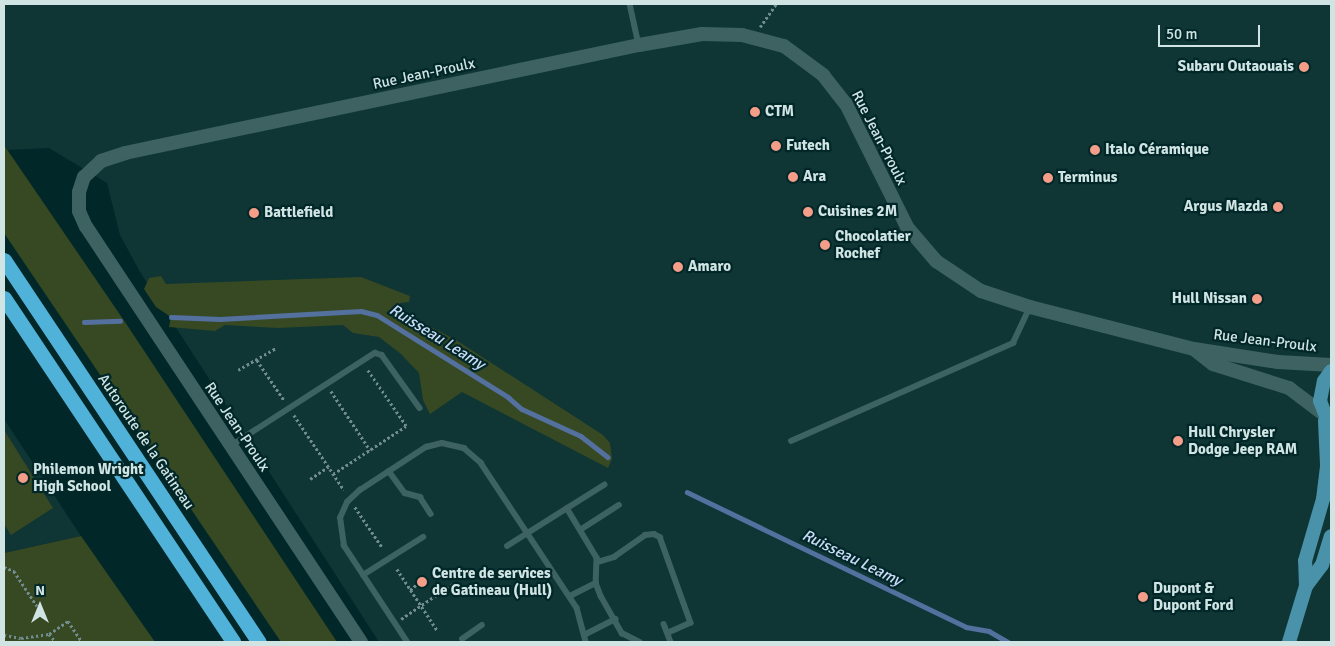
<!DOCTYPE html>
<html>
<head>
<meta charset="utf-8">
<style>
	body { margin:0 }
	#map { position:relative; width:1335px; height:646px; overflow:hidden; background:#012728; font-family:Signika,sans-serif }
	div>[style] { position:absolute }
	.built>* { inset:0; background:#0f3535 }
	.green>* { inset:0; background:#364923 }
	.stream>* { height:4.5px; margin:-2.25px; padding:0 2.25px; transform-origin:2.25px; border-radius:2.25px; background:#54709e }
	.path>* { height:2.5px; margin-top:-1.25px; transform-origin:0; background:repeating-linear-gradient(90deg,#708c8c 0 2.5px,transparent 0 5px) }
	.service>* { height:5.5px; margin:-2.75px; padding:0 2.75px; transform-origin:2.75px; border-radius:2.75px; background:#3d6261 }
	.tertiary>* { height:14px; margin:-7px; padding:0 7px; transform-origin:7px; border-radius:7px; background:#3d6261 }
	.primary>* { height:14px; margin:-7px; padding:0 7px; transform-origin:7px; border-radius:7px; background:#4992a9 }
	.motorway>* { height:15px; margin:-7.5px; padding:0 7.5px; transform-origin:7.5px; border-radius:7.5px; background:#51b2d9 }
	.dots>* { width:14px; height:14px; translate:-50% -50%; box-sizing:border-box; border:2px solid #012728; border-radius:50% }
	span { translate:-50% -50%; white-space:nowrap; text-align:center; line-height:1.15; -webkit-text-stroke:4.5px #012728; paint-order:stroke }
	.poi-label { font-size:15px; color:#d1e4e4; font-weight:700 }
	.right { translate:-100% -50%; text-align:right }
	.left { translate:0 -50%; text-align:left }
	.street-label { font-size:15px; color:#d1e4e4 }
	.water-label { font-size:16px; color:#c9dbf7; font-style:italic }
	.frame { position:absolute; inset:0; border:5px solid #d1e4e4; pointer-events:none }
	.north { position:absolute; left:15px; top:581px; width:50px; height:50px; -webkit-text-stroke:4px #012728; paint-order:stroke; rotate:0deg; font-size:14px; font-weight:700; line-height:20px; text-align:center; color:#d1e4e4 }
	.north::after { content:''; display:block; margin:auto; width:18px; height:22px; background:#d1e4e4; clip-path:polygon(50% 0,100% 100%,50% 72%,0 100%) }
	.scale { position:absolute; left:1158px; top:25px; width:102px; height:22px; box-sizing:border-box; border:2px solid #d1e4e4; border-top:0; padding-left:6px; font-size:15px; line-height:18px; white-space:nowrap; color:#d1e4e4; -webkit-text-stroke:4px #012728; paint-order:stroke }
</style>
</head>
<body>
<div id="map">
	<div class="built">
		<i style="clip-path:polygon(4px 4px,1331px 4px,1331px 642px,379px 642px,140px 272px,120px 235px,107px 183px,49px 148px,8px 150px,4px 145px)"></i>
		<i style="clip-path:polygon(4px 419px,81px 536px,4px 553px)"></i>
	</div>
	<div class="green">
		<i style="clip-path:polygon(4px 145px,125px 322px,337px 642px,281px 642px,4px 233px)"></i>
		<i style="clip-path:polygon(161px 276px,166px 284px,361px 277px,410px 296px,409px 302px,400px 303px,401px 311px,456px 340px,603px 435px,610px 443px,612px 459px,608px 468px,462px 392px,430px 414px,423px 400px,419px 373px,401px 354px,379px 337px,353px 333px,343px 325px,278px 328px,225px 325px,215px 331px,169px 327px,171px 317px,156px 307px,144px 289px,149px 278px)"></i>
		<i style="clip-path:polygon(4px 430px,53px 508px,11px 535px,4px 524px)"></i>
		<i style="clip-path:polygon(81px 536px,155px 642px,4px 642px,4px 553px)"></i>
	</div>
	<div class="stream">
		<i style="left:171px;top:317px;width:49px;rotate:2.3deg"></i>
		<i style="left:220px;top:319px;width:141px;rotate:-3.2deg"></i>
		<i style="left:361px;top:311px;width:16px;rotate:14deg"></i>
		<i style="left:377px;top:315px;width:155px;rotate:32deg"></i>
		<i style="left:508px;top:397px;width:18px;rotate:41deg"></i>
		<i style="left:522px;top:409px;width:65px;rotate:24.6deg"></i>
		<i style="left:581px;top:436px;width:34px;rotate:38deg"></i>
		<i style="left:84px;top:322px;width:36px;rotate:-2deg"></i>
		<i style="left:687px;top:492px;width:310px;rotate:25.8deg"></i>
		<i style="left:966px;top:627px;width:23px;rotate:10deg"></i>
		<i style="left:989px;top:631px;width:22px;rotate:30deg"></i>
	</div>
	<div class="path">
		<i style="left:760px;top:27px;width:28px;rotate:-55deg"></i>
		<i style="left:257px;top:360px;width:48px;rotate:56deg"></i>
		<i style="left:238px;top:370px;width:44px;rotate:-30.1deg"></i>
		<i style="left:331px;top:391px;width:71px;rotate:56.5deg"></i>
		<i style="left:294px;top:415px;width:90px;rotate:56.3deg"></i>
		<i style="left:333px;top:474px;width:87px;rotate:-33.3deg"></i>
		<i style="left:406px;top:426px;width:70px;rotate:-124.6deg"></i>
		<i style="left:310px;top:479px;width:22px;rotate:-34deg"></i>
		<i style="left:355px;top:507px;width:48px;rotate:56deg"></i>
		<i style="left:4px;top:567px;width:11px;rotate:22deg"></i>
		<i style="left:14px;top:571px;width:42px;rotate:56.7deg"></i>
		<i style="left:397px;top:569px;width:73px;rotate:56.7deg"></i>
		<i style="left:410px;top:590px;width:8px;rotate:-40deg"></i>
		<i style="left:401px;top:619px;width:64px;rotate:-34.2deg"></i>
		<i style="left:49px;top:634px;width:11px;rotate:49deg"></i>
		<i style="left:4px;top:635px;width:17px;rotate:10deg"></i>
		<i style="left:21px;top:638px;width:28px;rotate:-8deg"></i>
		<i style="left:49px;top:634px;width:23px;rotate:-34deg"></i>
		<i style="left:68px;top:621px;width:25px;rotate:56deg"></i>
	</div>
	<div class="service">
		<i style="left:630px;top:4px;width:42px;rotate:77.6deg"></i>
		<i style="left:791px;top:441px;width:243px;rotate:-23.8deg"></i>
		<i style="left:1013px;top:343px;width:40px;rotate:-65deg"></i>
		<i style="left:232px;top:445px;width:170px;rotate:-32.8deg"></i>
		<i style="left:375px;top:353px;width:7px;rotate:16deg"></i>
		<i style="left:382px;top:355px;width:65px;rotate:54.4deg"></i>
		<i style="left:389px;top:471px;width:27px;rotate:54deg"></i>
		<i style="left:405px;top:493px;width:16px;rotate:15deg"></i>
		<i style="left:420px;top:497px;width:20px;rotate:57deg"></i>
		<i style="left:567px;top:508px;width:58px;rotate:59deg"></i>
		<i style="left:597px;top:558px;width:25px;rotate:92deg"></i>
		<i style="left:596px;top:583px;width:14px;rotate:69deg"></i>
		<i style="left:601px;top:596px;width:43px;rotate:60.4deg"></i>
		<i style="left:622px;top:633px;width:20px;rotate:27deg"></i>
		<i style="left:580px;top:530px;width:46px;rotate:-32.7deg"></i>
		<i style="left:507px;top:546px;width:115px;rotate:-32.2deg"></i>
		<i style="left:598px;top:562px;width:17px;rotate:-17deg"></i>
		<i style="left:614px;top:557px;width:38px;rotate:-35deg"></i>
		<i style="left:645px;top:535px;width:9px;rotate:-6deg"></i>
		<i style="left:654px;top:534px;width:7px;rotate:27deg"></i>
		<i style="left:660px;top:537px;width:91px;rotate:70.2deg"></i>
		<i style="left:691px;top:623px;width:24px;rotate:156deg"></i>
		<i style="left:363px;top:575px;width:71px;rotate:-32.3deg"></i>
		<i style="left:570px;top:596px;width:29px;rotate:-27deg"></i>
		<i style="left:664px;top:624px;width:19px;rotate:69deg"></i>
		<i style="left:586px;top:634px;width:33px;rotate:-27deg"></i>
		<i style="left:462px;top:639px;width:24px;rotate:-35deg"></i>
		<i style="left:407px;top:642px;width:115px;rotate:-123.3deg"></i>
		<i style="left:344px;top:546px;width:28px;rotate:-98deg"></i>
		<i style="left:340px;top:518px;width:17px;rotate:-66deg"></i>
		<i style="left:347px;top:502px;width:18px;rotate:-43deg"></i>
		<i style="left:360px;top:490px;width:79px;rotate:-33.1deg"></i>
		<i style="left:426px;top:447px;width:16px;rotate:-14deg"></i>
		<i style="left:442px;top:443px;width:23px;rotate:13deg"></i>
		<i style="left:464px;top:448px;width:23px;rotate:41deg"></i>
		<i style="left:481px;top:463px;width:174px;rotate:56.5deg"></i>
		<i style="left:577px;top:608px;width:35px;rotate:75deg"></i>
	</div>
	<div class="tertiary">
		<i style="left:1195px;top:350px;width:23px;rotate:38deg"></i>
		<i style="left:1213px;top:364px;width:80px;rotate:17.5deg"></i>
		<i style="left:1289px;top:388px;width:40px;rotate:37deg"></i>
		<i style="left:361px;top:642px;width:498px;rotate:-123.5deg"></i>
		<i style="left:86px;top:227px;width:17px;rotate:-114deg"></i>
		<i style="left:79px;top:211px;width:19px;rotate:-90deg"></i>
		<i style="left:79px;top:192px;width:16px;rotate:-72deg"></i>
		<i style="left:84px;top:177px;width:23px;rotate:-43deg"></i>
		<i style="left:101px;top:161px;width:25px;rotate:-18deg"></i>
		<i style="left:125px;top:153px;width:525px;rotate:-11.87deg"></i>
		<i style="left:639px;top:45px;width:64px;rotate:-9.9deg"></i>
		<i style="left:702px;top:34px;width:40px;rotate:1.4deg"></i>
		<i style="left:742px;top:35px;width:43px;rotate:14.7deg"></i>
		<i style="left:784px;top:46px;width:49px;rotate:36.6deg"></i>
		<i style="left:823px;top:75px;width:37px;rotate:52deg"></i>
		<i style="left:846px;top:104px;width:137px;rotate:63.6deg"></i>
		<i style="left:907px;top:227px;width:45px;rotate:49.5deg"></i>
		<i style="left:936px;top:261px;width:54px;rotate:33.7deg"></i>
		<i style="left:981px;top:291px;width:52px;rotate:18.1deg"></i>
		<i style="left:1030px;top:307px;width:169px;rotate:14.4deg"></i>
		<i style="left:1194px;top:349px;width:85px;rotate:8.8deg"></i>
		<i style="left:1278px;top:362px;width:53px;rotate:3.2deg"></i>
	</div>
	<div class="primary">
		<i style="left:1330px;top:427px;width:28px;rotate:-111deg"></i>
		<i style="left:1320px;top:401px;width:20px;rotate:-79deg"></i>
		<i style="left:1324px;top:381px;width:12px;rotate:-55deg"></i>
		<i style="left:1306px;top:586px;width:26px;rotate:-53deg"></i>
		<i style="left:1322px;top:565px;width:30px;rotate:-73deg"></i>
		<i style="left:1289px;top:642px;width:59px;rotate:-73.1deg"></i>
		<i style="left:1306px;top:586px;width:25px;rotate:-92deg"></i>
		<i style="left:1305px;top:561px;width:65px;rotate:-73.8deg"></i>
		<i style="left:1323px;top:499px;width:35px;rotate:-83deg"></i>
		<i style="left:1327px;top:464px;width:43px;rotate:-92.7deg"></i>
	</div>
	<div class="motorway">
		<i style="left:4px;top:260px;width:459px;rotate:56.3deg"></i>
		<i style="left:4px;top:298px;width:413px;rotate:56.3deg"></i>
	</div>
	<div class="dots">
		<i style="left:1304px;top:67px;background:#f49e89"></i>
		<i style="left:755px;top:112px;background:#f49e89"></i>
		<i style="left:776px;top:146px;background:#f49e89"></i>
		<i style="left:1095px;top:150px;background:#f49e89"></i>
		<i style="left:793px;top:177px;background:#f49e89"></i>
		<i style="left:1048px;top:178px;background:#f49e89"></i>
		<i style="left:1278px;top:207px;background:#f49e89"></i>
		<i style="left:808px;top:212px;background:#f49e89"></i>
		<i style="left:254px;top:213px;background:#f49e89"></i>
		<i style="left:825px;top:245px;background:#f49e89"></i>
		<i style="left:678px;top:267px;background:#f49e89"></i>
		<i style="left:1257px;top:299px;background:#f49e89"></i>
		<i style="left:1178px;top:441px;background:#f49e89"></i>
		<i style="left:23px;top:478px;background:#f49e89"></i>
		<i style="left:422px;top:582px;background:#f49e89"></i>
		<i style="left:1143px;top:597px;background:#f49e89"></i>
	</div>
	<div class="poi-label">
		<span class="right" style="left:1294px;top:67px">Subaru Outaouais</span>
		<span class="left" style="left:765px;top:112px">CTM</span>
		<span class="left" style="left:786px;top:146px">Futech</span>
		<span class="left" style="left:1105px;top:150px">Italo Céramique</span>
		<span class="left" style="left:803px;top:177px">Ara</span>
		<span class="left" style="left:1058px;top:178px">Terminus</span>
		<span class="right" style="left:1268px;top:207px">Argus Mazda</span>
		<span class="left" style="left:818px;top:212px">Cuisines 2M</span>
		<span class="left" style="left:264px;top:213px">Battlefield</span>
		<span class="left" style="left:835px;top:245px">Chocolatier<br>Rochef</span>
		<span class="left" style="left:688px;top:267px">Amaro</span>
		<span class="right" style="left:1247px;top:299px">Hull Nissan</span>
		<span class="left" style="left:1188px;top:441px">Hull Chrysler<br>Dodge Jeep RAM</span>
		<span class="left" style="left:33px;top:478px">Philemon Wright<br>High School</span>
		<span class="left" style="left:432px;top:582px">Centre de services<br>de Gatineau (Hull)</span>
		<span class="left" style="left:1153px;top:597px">Dupont &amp;<br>Dupont Ford</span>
	</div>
	<div class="street-label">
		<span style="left:424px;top:74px;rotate:-12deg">Rue Jean-Proulx</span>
		<span style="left:879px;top:138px;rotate:63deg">Rue Jean-Proulx</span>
		<span style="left:1265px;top:341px;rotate:7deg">Rue Jean-Proulx</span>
		<span style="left:237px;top:427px;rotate:56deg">Rue Jean-Proulx</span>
		<span style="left:146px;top:442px;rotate:56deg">Autoroute de la Gatineau</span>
	</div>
	<div class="water-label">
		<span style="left:437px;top:337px;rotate:32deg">Ruisseau Leamy</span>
		<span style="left:852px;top:558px;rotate:26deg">Ruisseau Leamy</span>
	</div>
	<div class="frame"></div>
	<div class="north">N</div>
	<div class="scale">50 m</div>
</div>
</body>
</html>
